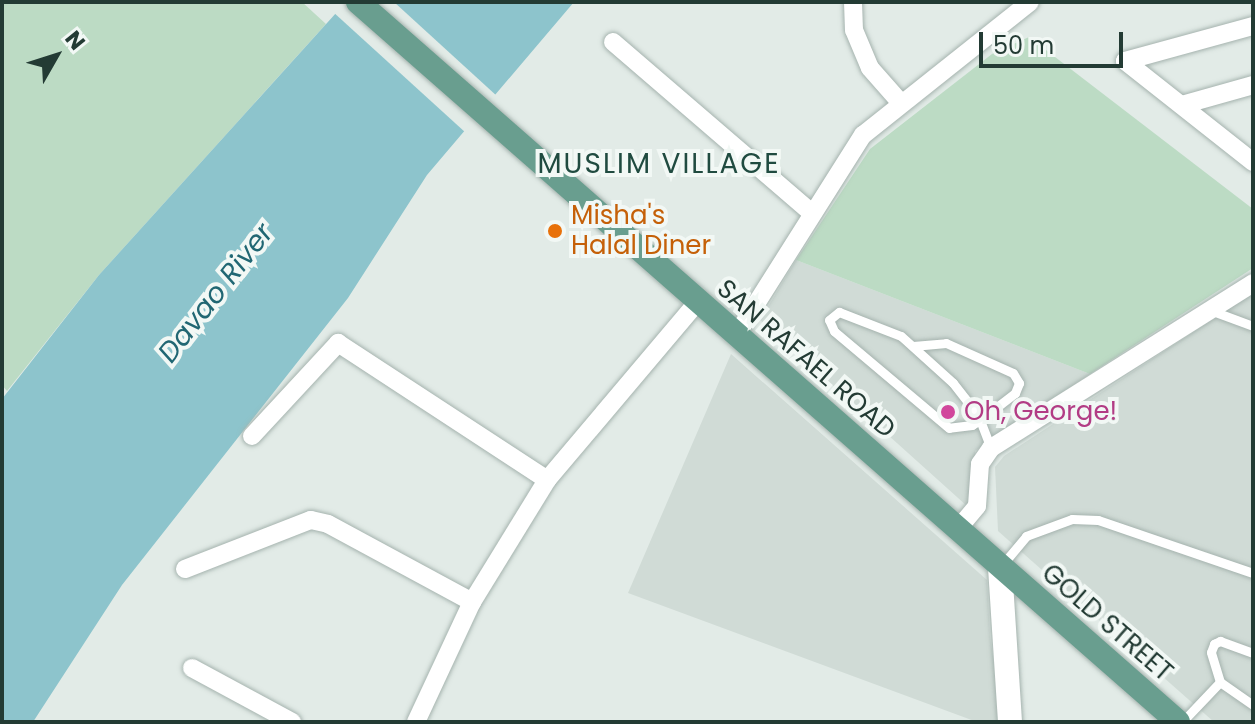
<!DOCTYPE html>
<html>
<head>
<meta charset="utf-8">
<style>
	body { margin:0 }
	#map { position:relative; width:1255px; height:724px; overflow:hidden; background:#e2ebe7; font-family:Poppins,sans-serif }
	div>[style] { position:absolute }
	.built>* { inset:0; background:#d0dbd6 }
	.green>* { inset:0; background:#bcdbc4 }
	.water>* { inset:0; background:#8dc4cc }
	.pier>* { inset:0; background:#e2ebe7 }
	.roads { filter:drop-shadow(0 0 2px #a5b3ae) drop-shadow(0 0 2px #a5b3ae) }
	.lane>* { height:9px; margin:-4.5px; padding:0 4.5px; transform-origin:4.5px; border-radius:4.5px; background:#fff }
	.street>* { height:18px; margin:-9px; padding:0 9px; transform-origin:9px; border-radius:9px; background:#fff }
	.secondary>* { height:24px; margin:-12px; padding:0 12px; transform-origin:12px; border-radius:12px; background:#fff }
	.primary>* { height:24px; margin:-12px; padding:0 12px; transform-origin:12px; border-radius:12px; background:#699e8f }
	.dots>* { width:22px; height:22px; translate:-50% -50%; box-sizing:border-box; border:4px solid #f2f8f5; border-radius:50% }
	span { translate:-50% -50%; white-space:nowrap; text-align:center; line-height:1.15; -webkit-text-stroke:8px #f2f8f5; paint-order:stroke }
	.food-label { font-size:26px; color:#c56008 }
	.left { translate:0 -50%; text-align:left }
	.street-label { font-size:26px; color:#233b34 }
	.hotel-label { font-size:26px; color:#b23c85 }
	.neighbourhood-label { font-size:28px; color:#204b40; letter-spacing:2px }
	.water-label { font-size:28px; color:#216773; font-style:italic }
	.frame { position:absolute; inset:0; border:4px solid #233b34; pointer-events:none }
	.north { position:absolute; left:16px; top:16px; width:80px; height:80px; -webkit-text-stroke:6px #f2f8f5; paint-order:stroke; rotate:51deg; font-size:22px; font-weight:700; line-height:32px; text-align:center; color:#233b34 }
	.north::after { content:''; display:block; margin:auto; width:28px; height:36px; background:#233b34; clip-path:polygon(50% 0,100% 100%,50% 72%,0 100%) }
	.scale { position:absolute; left:979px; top:32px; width:144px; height:36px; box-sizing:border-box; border:4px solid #233b34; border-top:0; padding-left:10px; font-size:24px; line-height:28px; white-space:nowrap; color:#233b34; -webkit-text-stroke:6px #f2f8f5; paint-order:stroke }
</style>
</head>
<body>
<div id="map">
	<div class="built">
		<i style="clip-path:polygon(796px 260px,1090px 374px,975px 451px,977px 487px,967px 506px,760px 320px)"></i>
		<i style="clip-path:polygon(1253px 293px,1253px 722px,1214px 722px,998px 531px,995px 467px,1004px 456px)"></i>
		<i style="clip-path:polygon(731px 354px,987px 580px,990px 637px,1003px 722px,977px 722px,628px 593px)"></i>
	</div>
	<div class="green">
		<i style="clip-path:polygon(2px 2px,302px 2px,326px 24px,99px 275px,7px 391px,2px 385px)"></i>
		<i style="clip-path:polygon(1029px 37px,1253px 209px,1253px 268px,1090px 374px,796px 260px,870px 149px,992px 54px)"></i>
	</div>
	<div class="water">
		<i style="clip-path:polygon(346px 2px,574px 2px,427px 175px,348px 298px,122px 585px,33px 722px,2px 722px,2px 399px,99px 275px)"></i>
	</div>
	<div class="pier">
		<i style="clip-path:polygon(341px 2px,394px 2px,498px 97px,466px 133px,332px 11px)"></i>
	</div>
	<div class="roads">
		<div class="lane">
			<i style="left:1210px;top:310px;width:46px;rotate:20.4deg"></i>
			<i style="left:913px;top:346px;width:33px;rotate:-5deg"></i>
			<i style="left:946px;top:343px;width:73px;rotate:24.1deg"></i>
			<i style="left:1013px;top:373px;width:12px;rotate:59deg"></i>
			<i style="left:1019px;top:383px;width:11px;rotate:112deg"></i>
			<i style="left:1015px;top:393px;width:44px;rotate:142.4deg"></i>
			<i style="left:980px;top:420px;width:9px;rotate:148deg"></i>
			<i style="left:972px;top:425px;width:23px;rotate:173deg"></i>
			<i style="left:949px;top:428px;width:150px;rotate:-139.9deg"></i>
			<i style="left:834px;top:331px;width:12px;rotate:-114deg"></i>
			<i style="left:829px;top:320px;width:13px;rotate:-39deg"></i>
			<i style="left:839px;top:312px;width:66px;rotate:21.2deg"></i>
			<i style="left:901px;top:336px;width:70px;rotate:42.1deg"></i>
			<i style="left:953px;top:383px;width:36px;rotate:52deg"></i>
			<i style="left:975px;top:411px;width:10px;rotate:61deg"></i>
			<i style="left:980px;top:420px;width:30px;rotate:69deg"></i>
			<i style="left:1002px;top:565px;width:38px;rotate:-50deg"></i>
			<i style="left:1026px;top:536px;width:49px;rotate:-20.3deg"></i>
			<i style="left:1072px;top:519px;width:26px;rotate:2deg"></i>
			<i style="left:1098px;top:520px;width:164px;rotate:18.9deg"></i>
			<i style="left:1220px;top:682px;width:31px;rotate:-107deg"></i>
			<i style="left:1211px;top:652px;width:9px;rotate:-69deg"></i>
			<i style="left:1214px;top:644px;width:7px;rotate:-27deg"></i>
			<i style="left:1220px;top:641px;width:35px;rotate:20deg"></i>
			<i style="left:1182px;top:722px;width:55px;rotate:-46.5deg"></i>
			<i style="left:1220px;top:682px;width:40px;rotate:34.9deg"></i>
		</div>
		<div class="street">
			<i style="left:853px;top:2px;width:28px;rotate:88deg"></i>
			<i style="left:854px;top:30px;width:41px;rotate:67.2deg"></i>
			<i style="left:870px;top:68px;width:45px;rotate:48.6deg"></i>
			<i style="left:613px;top:42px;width:262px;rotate:40.7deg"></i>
			<i style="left:1125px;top:61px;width:163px;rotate:38.3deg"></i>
			<i style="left:1125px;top:61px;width:133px;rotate:-15.3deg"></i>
			<i style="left:1182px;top:105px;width:74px;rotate:-15.7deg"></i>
			<i style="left:737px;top:334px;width:236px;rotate:-57.7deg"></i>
			<i style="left:863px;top:135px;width:213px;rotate:-38.5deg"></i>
			<i style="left:252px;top:436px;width:127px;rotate:-47.2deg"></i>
			<i style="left:338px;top:343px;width:250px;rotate:33.2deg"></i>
			<i style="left:957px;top:530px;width:31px;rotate:-50deg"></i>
			<i style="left:977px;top:506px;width:42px;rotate:-85.9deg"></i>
			<i style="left:980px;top:464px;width:19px;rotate:-55deg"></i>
			<i style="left:991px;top:448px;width:310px;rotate:-32.2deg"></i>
			<i style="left:185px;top:569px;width:135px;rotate:-21.3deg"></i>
			<i style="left:311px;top:520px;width:17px;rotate:13deg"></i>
			<i style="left:328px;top:524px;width:164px;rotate:28.4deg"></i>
			<i style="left:192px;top:668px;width:114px;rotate:28.4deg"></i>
			<i style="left:416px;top:722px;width:132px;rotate:-65deg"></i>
			<i style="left:472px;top:602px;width:143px;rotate:-58.4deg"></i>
			<i style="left:547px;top:480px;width:234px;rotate:-49.8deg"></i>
		</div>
		<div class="secondary">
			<i style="left:1000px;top:567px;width:155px;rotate:86.3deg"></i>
		</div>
		<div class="primary">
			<i style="left:358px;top:2px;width:1091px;rotate:41.28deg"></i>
		</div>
	</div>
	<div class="dots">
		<i style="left:555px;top:231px;background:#e8710a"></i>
		<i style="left:948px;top:412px;background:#d1479c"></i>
	</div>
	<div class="food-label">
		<span class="left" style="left:571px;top:231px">Misha's<br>Halal Diner</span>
	</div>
	<div class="street-label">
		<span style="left:806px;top:359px;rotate:41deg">SAN RAFAEL ROAD</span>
		<span style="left:1107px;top:623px;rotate:41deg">GOLD STREET</span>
	</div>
	<div class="hotel-label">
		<span class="left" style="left:964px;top:412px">Oh, George!</span>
	</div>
	<div class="neighbourhood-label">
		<span style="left:659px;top:164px">MUSLIM VILLAGE</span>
	</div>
	<div class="water-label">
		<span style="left:216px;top:293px;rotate:-52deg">Davao River</span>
	</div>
	<div class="frame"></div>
	<div class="north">N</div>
	<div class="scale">50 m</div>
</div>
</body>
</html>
